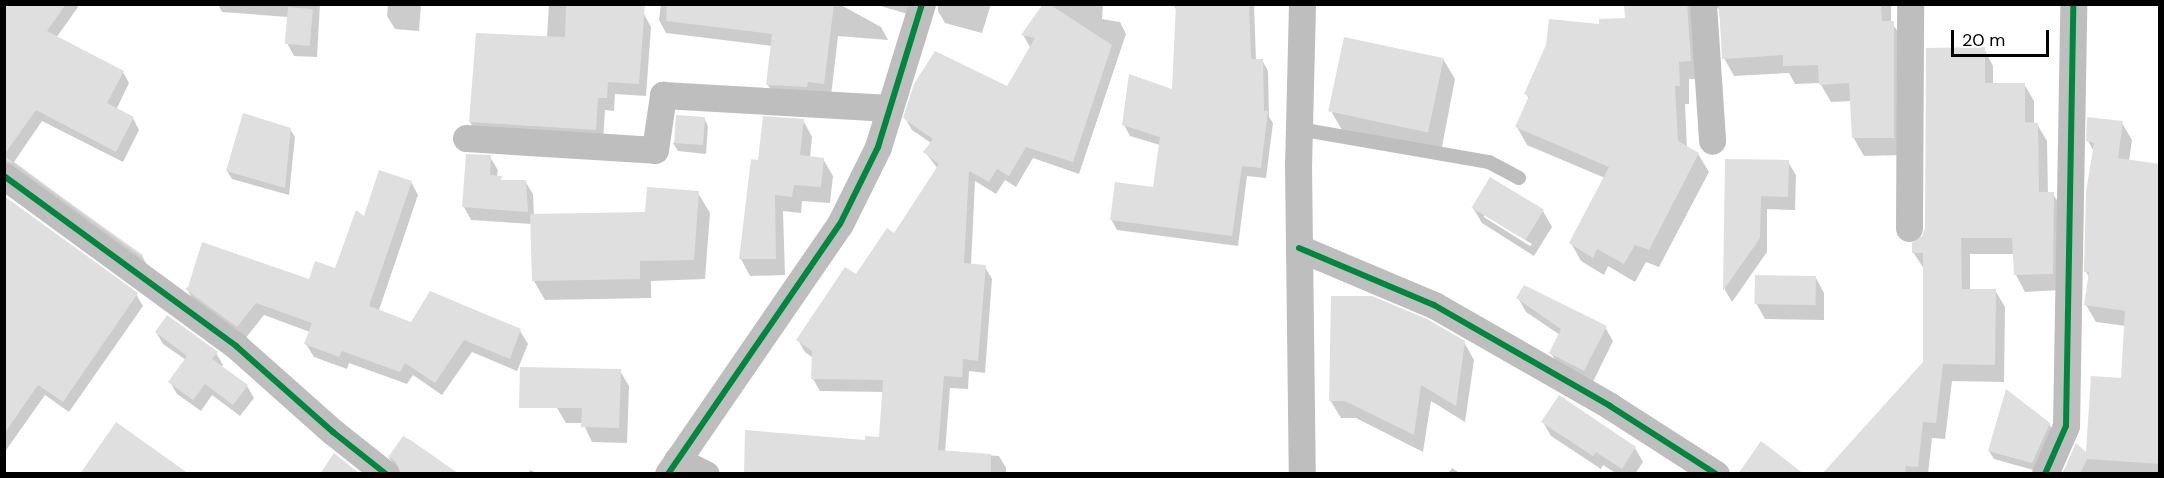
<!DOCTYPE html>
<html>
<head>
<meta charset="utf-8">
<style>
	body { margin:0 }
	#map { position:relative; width:2164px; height:478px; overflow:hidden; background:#fff; font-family:"DM Sans",sans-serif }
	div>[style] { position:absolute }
	.shadow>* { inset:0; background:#0003 }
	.building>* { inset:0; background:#dfdfdf; transform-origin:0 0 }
	.lane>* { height:14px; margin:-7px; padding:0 7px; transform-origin:7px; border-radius:7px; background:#bebebe }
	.street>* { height:27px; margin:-13.5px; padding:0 13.5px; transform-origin:13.5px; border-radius:13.5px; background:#bebebe }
	.cycleway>* { height:6px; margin:-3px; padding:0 3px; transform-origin:3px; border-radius:3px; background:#00873e }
	span { translate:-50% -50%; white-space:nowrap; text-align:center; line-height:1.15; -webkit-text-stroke:4.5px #fff; paint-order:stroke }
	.frame { position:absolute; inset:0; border:6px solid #000; pointer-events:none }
	.scale { position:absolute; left:1951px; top:30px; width:98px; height:27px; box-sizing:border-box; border:3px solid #000; border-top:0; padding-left:8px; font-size:18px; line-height:21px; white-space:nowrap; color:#000; -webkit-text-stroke:4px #fff; paint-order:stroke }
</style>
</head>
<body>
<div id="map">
	<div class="shadow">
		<i style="clip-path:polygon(4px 4px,76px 4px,78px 7px,56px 38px,123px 72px,129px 83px,116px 110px,133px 118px,139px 130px,123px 162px,42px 121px,14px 162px,142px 256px,149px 268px,4px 173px)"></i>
		<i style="clip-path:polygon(218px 4px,320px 4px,317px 57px,294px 56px,287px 43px,288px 17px,222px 12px)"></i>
		<i style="clip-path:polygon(388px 4px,421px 4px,419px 31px,395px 29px,387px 16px)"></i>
		<i style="clip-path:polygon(549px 4px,591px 4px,644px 14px,651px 27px,646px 96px,615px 94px,614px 111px,605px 110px,603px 143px,478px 135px,470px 122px,547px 37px)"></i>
		<i style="clip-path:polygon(661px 4px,839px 4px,881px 27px,888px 40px,838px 36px,831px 96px,775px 98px,768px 85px,772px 46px,666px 33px,659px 20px)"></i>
		<i style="clip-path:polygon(874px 4px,911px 4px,911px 15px)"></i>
		<i style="clip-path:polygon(938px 4px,991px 4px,982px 33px,945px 23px,938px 11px)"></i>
		<i style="clip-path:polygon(1044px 4px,1103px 4px,1102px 19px,1120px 22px,1126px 34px,1079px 174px,1033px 158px,1016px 187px,1005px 180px,996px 194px,975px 181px,971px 265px,985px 267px,992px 279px,985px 373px,969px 371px,968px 389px,950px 388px,945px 452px,999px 456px,1006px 468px,1006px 474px,744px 474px,880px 439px,884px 392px,820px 391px,813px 379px,813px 358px,805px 352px,798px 340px,895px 235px,938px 169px,925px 152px,931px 143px,912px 130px,905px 118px,1008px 88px,1030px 47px,1023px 35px)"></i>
		<i style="clip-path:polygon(1173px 4px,1254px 4px,1256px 60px,1262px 60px,1268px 71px,1269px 117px,1273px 123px,1266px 178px,1247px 176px,1238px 246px,1117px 230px,1111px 219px,1154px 188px,1160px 145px,1130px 136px,1124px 125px,1173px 92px,1177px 11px)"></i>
		<i style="clip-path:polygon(1626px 4px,1891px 4px,1891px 22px,1904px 40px,1903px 155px,1864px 156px,1853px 137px,1851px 101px,1831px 102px,1820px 83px,1795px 84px,1789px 73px,1734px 76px,1724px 58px,1719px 9px,1714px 6px,1700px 79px,1689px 79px,1689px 104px,1685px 104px,1687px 148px,1698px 154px,1709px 172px,1659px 267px,1646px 262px,1635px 282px,1608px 266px,1604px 275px,1581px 261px,1571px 243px,1605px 178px,1527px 145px,1517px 127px,1529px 99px,1526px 94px,1601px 26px,1626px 20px)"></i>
		<i style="clip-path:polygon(1984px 49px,1993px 66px,1993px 84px,2024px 84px,2034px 101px,2034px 124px,2037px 124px,2047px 141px,2048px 194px,2053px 194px,2063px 210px,2062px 290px,2025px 292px,2016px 275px,2015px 254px,1970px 254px,1970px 290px,1995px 290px,2005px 307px,2004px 382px,1952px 381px,1945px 439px,1932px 438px,1928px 474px,1831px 474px,1925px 363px,1924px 269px,1913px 252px,1924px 237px)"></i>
		<i style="clip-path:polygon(1443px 59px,1455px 79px,1441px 152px,1343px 132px,1331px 111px)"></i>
		<i style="clip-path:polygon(704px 118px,708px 126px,706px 154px,678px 151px,673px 143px)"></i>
		<i style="clip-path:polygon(803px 120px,812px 137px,810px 158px,823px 159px,833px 176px,830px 203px,802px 201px,801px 213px,783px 211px,785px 275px,750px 276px,741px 259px,759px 161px)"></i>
		<i style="clip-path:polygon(2122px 123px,2132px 140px,2129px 161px,2160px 166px,2160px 474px,2063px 474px,2076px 446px,2088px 455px,2123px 379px,2126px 326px,2096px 322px,2086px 305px,2090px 279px,2086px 272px,2087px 192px,2094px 152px,2088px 141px)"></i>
		<i style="clip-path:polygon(290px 129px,295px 137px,289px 195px,232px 179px,227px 171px)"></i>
		<i style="clip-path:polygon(490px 157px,498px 170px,497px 177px,503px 181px,525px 181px,533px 194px,534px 216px,647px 213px,698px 193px,710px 213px,705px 279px,651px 281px,651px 298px,545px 300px,534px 281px,532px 224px,471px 220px,464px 207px)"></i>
		<i style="clip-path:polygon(1726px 160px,1788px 162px,1796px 175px,1795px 210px,1767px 209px,1767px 252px,1732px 302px,1725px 290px)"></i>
		<i style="clip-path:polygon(411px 182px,418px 195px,379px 310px,411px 323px,520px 331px,528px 344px,517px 371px,472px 352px,442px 395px,413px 375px,407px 384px,349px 363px,347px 369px,314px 357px,306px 344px,310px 332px,264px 315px,245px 339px,194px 302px,187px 289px,310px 281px,336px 270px,364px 218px)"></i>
		<i style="clip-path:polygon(4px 198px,136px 294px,143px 306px,69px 412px,45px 395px,4px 453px)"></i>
		<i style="clip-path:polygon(evenodd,1473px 208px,1543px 211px,1552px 227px,1534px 256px,1482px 223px,1473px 208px,1484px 214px,1532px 244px,1530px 246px,1484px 217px,1484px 214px)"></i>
		<i style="clip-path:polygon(1816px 278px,1824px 293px,1824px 320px,1765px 319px,1756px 303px)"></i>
		<i style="clip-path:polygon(1518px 298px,1605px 327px,1613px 341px,1592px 384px,1559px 367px,1551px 353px,1560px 335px,1526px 312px)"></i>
		<i style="clip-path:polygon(156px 332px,216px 353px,223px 365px,221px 368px,247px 386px,254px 398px,240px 416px,212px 395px,201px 411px,177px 394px,170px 382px,186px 360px,163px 344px)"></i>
		<i style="clip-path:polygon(1464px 342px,1474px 360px,1465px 422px,1431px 401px,1423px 452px,1356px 418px,1341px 418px,1330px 400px)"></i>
		<i style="clip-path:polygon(620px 371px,629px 386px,627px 443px,592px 442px,583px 423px,566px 423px,557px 408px)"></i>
		<i style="clip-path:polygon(1559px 397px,1635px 448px,1643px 462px,1635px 474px,1617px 474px,1603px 465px,1601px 469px,1551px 436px,1543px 422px)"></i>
		<i style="clip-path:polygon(2049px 424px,2054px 432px,2037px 471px,1994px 459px,1989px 451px)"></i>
		<i style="clip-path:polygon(403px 439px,402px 473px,387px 456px,390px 458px)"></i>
		<i style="clip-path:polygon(1452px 468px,1461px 474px,1448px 474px)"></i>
		<i style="clip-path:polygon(530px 470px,539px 474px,528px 474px)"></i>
	</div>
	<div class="building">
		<i style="clip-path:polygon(4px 4px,66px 4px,47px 31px,124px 71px,107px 103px,134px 117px,116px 152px,36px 110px,4px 155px)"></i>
		<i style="clip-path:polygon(566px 4px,645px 4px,639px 84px,608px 82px,607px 98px,598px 98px,596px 130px,469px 122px,476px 33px,565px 37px)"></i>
		<i style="clip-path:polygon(667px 4px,834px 4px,824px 84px,808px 82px,807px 87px,766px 85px,772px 34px,666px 21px)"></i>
		<i style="clip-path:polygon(1043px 4px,1049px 4px,1112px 45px,1073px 162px,1026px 147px,1009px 176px,997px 169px,989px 182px,969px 171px,964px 263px,986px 265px,978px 361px,963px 359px,962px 377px,944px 376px,938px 450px,991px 454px,991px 474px,744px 474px,745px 430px,865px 440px,865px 436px,879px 437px,883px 380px,811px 379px,812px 351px,796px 340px,845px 267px,856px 274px,887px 228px,894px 233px,939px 164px,923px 152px,933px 139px,903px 118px,914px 84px,935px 51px,1007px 86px,1035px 38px,1021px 35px)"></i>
		<i style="clip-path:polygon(1176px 4px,1249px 4px,1251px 59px,1263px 59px,1264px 111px,1268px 111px,1261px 168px,1242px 166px,1232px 236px,1110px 220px,1115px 182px,1153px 187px,1160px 137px,1122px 125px,1129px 74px,1172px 89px)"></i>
		<i style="clip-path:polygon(1624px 4px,1687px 4px,1691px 61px,1679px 62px,1680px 86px,1675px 86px,1678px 141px,1699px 153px,1649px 250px,1635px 245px,1624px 264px,1597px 249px,1593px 258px,1569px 243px,1609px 167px,1515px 127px,1529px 96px,1524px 94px,1546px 45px,1549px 19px,1599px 24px,1599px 19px,1625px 18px)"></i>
		<i style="clip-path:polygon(1719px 4px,1881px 6px,1882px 21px,1894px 21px,1894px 138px,1852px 138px,1849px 83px,1819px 85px,1818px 65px,1783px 66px,1783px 55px,1722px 59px)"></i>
		<i style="left:288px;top:7px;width:25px;height:37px;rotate:5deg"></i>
		<i style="left:1344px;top:37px;width:102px;height:76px;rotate:12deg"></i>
		<i style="clip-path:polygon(1985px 47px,1985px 83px,2025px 83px,2025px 122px,2038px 123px,2039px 192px,2054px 192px,2053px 274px,2014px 275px,2012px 238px,1961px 238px,1962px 289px,1996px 289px,1995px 365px,1943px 364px,1936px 423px,1923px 422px,1918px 467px,1906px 466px,1905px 474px,1822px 474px,1923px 362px,1923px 253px,1912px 253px,1912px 243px,1922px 236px,1925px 228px,1926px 48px)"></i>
		<i style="clip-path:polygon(243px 113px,291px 128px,285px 188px,226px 171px)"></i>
		<i style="left:676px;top:115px;width:29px;height:28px;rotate:4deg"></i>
		<i style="clip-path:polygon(763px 116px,804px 119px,800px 155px,824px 158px,821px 187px,794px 185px,792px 197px,775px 195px,776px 259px,739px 259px,751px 159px,758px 160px)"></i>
		<i style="clip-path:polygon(2087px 117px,2123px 121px,2118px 158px,2160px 164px,2160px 464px,2087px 459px,2080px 474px,2068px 474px,2063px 472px,2076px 443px,2086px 452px,2091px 376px,2121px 378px,2125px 311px,2084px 305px,2089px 272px,2084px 272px,2086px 192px,2094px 143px,2086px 141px)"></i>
		<i style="clip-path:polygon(466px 154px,491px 155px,490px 175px,502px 176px,501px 180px,526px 180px,528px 212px,462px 207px)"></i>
		<i style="clip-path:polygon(4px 156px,143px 255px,142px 257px,13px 163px,4px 160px)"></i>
		<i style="clip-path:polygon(1725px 159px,1789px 160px,1788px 197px,1761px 196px,1760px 238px,1723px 291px)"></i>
		<i style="clip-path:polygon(379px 170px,412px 181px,369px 306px,411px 322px,430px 291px,521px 329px,510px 359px,464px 340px,435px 383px,405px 363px,400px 372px,342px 351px,339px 357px,304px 344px,312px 323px,256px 303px,237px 327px,185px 289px,188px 287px,202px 242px,309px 279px,315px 261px,335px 268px,356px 210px,364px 216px)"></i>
		<i style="left:1490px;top:177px;width:63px;height:36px;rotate:31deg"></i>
		<i style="clip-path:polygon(647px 187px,699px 191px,694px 260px,640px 261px,640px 279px,532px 281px,530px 214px,645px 212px)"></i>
		<i style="clip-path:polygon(4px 196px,138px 293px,63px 402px,38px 385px,4px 434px)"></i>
		<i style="left:1755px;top:275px;width:61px;height:29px;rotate:1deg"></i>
		<i style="clip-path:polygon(1524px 285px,1607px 326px,1584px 371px,1549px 353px,1561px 329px,1516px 298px)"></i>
		<i style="clip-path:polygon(1331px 296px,1372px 296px,1427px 319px,1465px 341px,1456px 406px,1421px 385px,1414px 435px,1345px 401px,1329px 401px)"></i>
		<i style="clip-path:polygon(167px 315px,218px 352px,212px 359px,248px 385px,233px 405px,205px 384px,193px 400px,168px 382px,187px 356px,155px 332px)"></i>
		<i style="clip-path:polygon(520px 367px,621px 369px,619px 428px,581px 427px,582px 408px,519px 408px)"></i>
		<i style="clip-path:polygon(2006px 389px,2050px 423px,2032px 463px,1988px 451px)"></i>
		<i style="clip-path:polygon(1559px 395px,1636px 447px,1622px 469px,1596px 452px,1593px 456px,1541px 422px)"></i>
		<i style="clip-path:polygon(116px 422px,189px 474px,80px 474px)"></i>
		<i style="clip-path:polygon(403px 436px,412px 441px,459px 474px,401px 474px,396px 462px,382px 451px,389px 456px)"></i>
		<i style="clip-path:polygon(1761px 441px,1804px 474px,1738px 474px)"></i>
		<i style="clip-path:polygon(334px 453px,360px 474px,320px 474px)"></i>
	</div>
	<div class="lane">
		<i style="left:1299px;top:129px;width:193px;rotate:9.9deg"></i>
		<i style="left:1489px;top:162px;width:34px;rotate:28deg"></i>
	</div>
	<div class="street">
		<i style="left:1302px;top:4px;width:160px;rotate:91.4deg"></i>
		<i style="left:1298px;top:164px;width:310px;rotate:89.3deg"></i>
		<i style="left:1703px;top:4px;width:137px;rotate:86.2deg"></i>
		<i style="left:466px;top:138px;width:189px;rotate:3.6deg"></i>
		<i style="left:655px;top:150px;width:56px;rotate:-81.7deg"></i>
		<i style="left:663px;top:95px;width:227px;rotate:3.3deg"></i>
		<i style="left:4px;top:176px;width:288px;rotate:36.2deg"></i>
		<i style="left:236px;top:346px;width:130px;rotate:41.6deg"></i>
		<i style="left:333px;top:432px;width:68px;rotate:38.4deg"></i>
		<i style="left:1909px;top:228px;width:224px;rotate:-89.7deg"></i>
		<i style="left:1299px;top:248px;width:147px;rotate:22.9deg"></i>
		<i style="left:1434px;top:305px;width:203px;rotate:29.8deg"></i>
		<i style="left:1610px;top:406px;width:126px;rotate:32.7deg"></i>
		<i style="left:677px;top:460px;width:32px;rotate:26deg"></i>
		<i style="left:668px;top:474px;width:303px;rotate:-55.5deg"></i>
		<i style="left:840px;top:224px;width:86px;rotate:-63.7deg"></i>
		<i style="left:878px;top:147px;width:150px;rotate:-72.9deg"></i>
		<i style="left:2045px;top:474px;width:52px;rotate:-66.4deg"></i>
		<i style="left:2066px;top:426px;width:422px;rotate:-89deg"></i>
	</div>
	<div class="cycleway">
		<i style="left:4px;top:176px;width:288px;rotate:36.2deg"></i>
		<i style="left:236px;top:346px;width:130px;rotate:41.6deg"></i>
		<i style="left:333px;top:432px;width:68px;rotate:38.4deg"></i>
		<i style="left:1299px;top:248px;width:147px;rotate:22.9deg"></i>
		<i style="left:1434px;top:305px;width:203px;rotate:29.8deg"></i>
		<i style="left:1610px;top:406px;width:126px;rotate:32.7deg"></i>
		<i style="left:668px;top:474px;width:303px;rotate:-55.5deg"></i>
		<i style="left:840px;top:224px;width:86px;rotate:-63.7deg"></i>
		<i style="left:878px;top:147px;width:150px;rotate:-72.9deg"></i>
		<i style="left:2045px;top:474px;width:52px;rotate:-66.4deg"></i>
		<i style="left:2066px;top:426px;width:422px;rotate:-89deg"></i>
	</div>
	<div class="frame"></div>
	<div class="scale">20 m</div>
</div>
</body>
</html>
